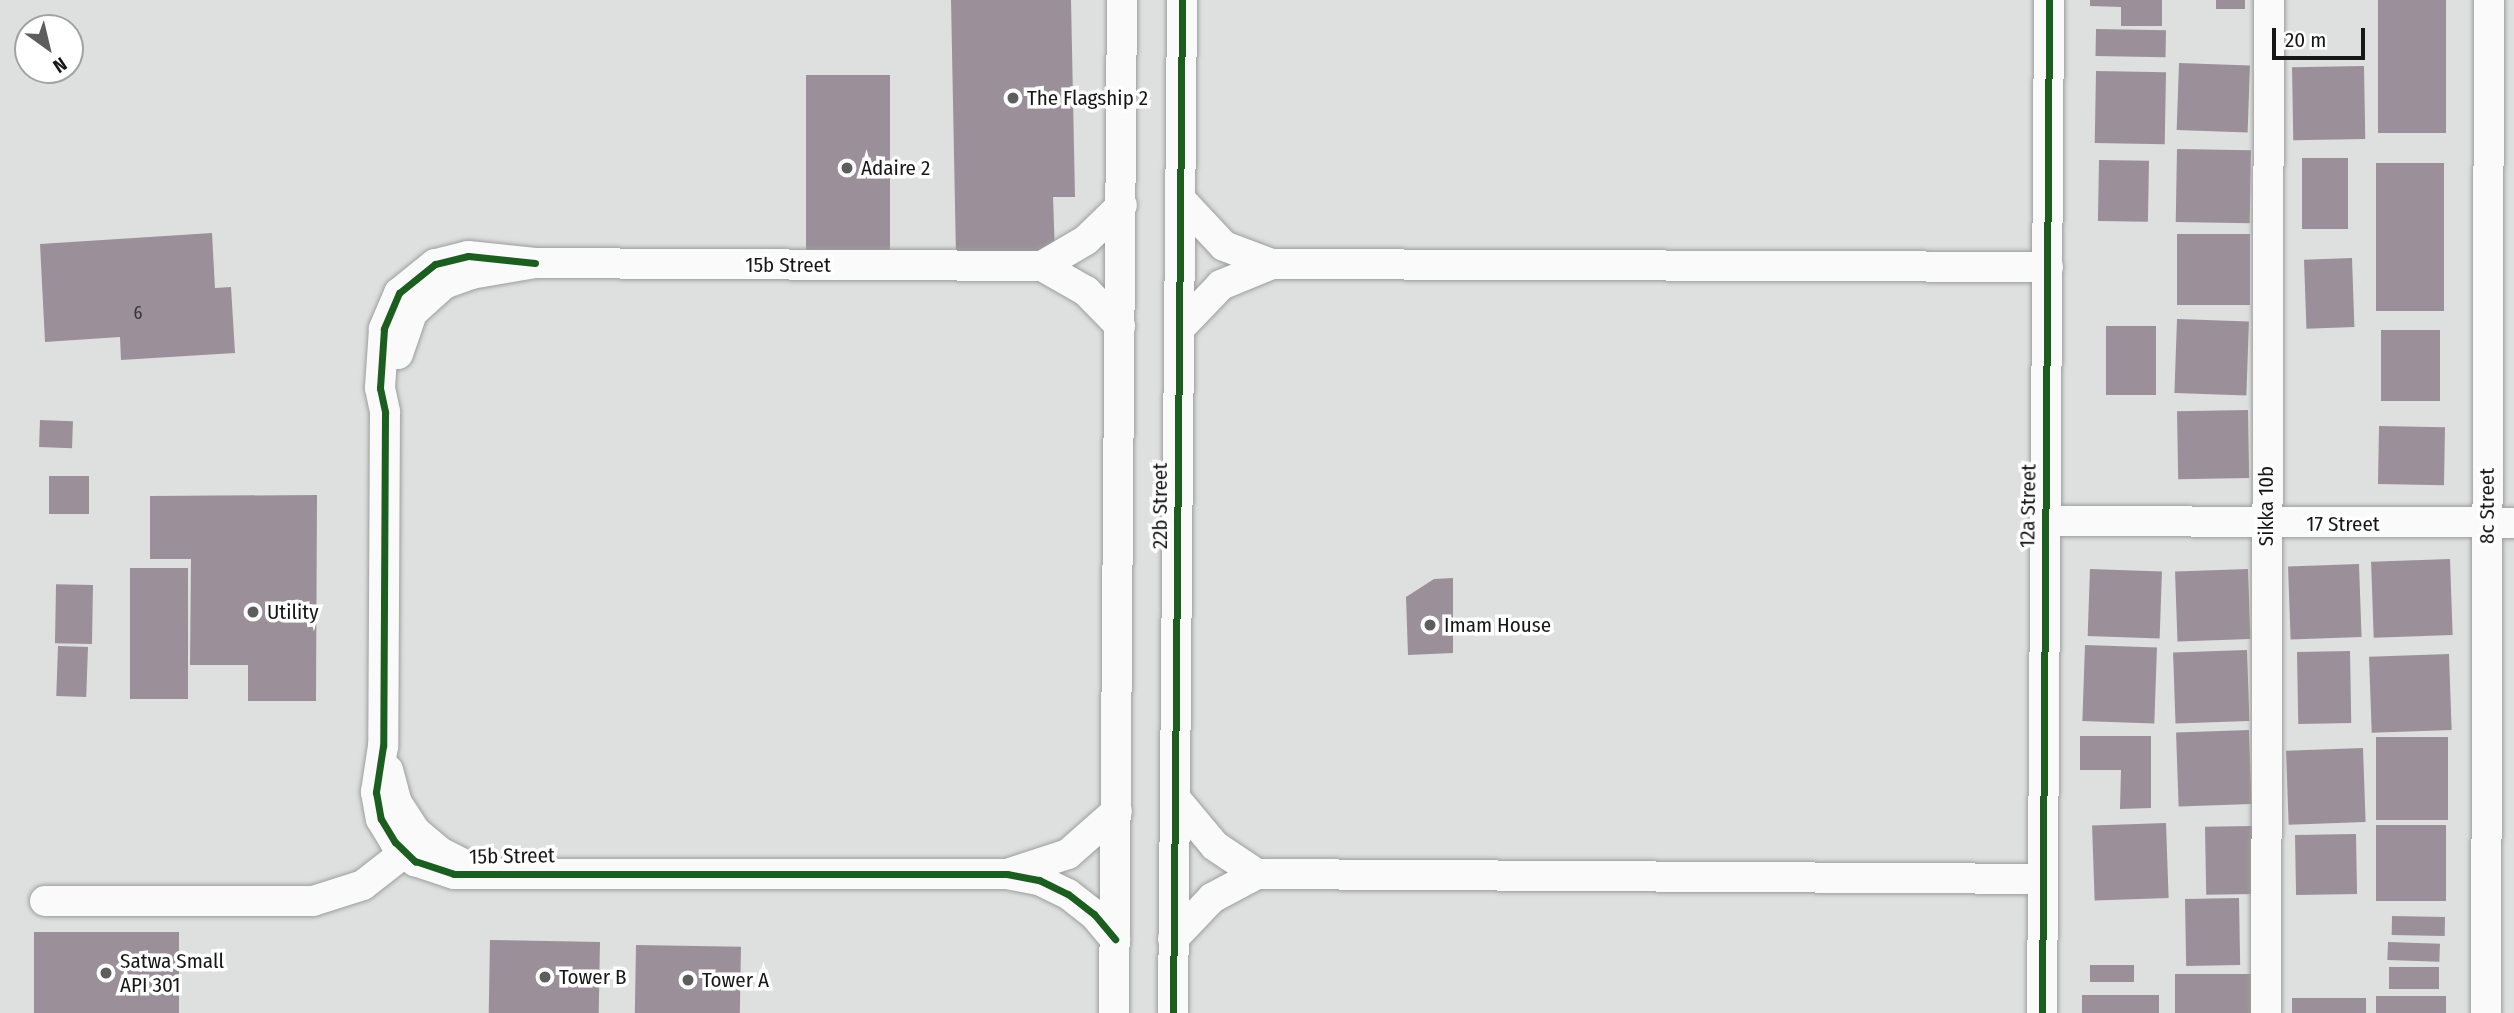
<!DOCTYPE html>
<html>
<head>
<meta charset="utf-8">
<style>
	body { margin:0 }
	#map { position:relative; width:2514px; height:1013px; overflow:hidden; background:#dedfdf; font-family:"Fira Sans Condensed",sans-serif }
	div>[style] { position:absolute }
	.building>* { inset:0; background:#9b909a; transform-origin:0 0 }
	.roads { filter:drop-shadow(0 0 2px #9d9e9e) drop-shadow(0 0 2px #9d9e9e) }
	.street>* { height:30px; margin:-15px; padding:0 15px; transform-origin:15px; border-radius:15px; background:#fafafa }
	.cycleway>* { height:7px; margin:-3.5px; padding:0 3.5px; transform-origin:3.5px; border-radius:3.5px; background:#1b5e20 }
	.dots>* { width:19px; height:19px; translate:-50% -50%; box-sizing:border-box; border:4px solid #fff; border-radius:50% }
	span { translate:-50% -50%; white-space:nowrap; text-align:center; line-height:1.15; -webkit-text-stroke:7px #fff; paint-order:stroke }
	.number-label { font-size:18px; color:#383538 }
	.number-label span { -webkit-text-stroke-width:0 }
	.poi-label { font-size:21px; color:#171718 }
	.left { translate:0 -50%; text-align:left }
	.street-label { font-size:21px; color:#171718 }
	.north { position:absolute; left:14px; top:14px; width:70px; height:70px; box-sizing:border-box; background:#fff; border:2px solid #a2a2a3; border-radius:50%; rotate:146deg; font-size:19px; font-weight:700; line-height:28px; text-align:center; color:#171718 }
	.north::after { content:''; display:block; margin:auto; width:24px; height:32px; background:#5d5d5e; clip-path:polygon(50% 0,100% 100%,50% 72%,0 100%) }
	.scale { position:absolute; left:2272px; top:28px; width:93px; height:32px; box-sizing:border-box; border:4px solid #171718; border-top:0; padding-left:9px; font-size:21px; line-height:24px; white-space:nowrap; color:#171718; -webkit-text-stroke:5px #fff; paint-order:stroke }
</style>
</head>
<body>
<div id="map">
	<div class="building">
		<i style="clip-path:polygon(951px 0,1071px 0,1075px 197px,1053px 197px,1055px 254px,956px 257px)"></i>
		<i style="clip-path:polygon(2090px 0,2162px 0,2162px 26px,2121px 26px,2121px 7px,2090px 6px)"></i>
		<i style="left:2216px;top:0;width:29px;height:9px"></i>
		<i style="left:2378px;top:0;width:68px;height:133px"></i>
		<i style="left:2096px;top:29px;width:70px;height:27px;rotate:1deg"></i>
		<i style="left:2179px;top:63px;width:71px;height:67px;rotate:2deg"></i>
		<i style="left:2364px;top:66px;width:73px;height:72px;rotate:89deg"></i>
		<i style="left:2096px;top:71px;width:70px;height:72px;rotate:1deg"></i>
		<i style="left:806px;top:75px;width:84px;height:185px"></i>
		<i style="left:2177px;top:149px;width:74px;height:73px;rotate:1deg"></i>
		<i style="left:2302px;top:158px;width:46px;height:71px"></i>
		<i style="left:2099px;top:160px;width:50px;height:61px;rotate:1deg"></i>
		<i style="left:2376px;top:163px;width:68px;height:148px"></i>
		<i style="clip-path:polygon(212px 233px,215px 288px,231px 287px,235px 353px,121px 360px,120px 337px,45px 342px,40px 244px)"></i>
		<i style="left:2250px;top:234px;width:71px;height:73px;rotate:90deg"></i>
		<i style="left:2352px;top:258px;width:69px;height:48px;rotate:88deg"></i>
		<i style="left:2177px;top:319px;width:72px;height:74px;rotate:2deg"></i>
		<i style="left:2106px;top:326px;width:50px;height:69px"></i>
		<i style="left:2381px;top:330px;width:59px;height:71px"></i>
		<i style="left:2248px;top:410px;width:68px;height:71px;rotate:89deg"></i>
		<i style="left:40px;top:420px;width:33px;height:27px;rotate:2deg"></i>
		<i style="left:2379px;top:426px;width:66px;height:58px;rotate:1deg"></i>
		<i style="left:49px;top:476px;width:40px;height:38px"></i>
		<i style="clip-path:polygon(317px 495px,316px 701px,248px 701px,248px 665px,190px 665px,191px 559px,150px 559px,150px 496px)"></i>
		<i style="left:2450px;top:559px;width:76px;height:79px;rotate:88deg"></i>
		<i style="left:2359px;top:564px;width:73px;height:71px;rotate:88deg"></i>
		<i style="left:130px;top:568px;width:58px;height:131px"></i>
		<i style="left:2090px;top:569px;width:72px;height:67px;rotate:2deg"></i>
		<i style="left:2248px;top:569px;width:70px;height:73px;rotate:88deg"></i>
		<i style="clip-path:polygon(1453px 578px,1453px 653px,1408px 655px,1406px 597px,1434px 579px)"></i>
		<i style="left:93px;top:585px;width:59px;height:37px;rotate:91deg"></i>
		<i style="left:2085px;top:645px;width:72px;height:76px;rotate:2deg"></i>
		<i style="left:58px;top:646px;width:30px;height:50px;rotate:2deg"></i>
		<i style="left:2247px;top:650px;width:71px;height:74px;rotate:88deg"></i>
		<i style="left:2350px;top:651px;width:72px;height:53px;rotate:89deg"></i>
		<i style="left:2449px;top:654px;width:76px;height:80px;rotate:88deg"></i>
		<i style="left:2249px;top:730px;width:74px;height:73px;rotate:88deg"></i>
		<i style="clip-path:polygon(2080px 736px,2151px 736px,2151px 808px,2120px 809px,2121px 770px,2080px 770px)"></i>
		<i style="left:2448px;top:737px;width:83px;height:72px;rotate:90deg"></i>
		<i style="left:2363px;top:748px;width:74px;height:77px;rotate:88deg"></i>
		<i style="left:2166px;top:823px;width:75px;height:74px;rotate:88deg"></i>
		<i style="left:2446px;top:825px;width:76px;height:70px;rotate:90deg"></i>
		<i style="left:2252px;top:826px;width:68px;height:47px;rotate:89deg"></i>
		<i style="left:2356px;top:834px;width:60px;height:61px;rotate:89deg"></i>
		<i style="left:2239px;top:898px;width:67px;height:54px;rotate:89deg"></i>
		<i style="left:2392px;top:916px;width:53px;height:19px;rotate:1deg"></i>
		<i style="left:34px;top:932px;width:145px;height:81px"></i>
		<i style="left:490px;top:940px;width:110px;height:73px;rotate:1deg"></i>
		<i style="left:2388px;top:942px;width:52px;height:18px;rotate:2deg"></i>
		<i style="left:636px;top:945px;width:105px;height:68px;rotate:1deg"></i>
		<i style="left:2090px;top:965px;width:44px;height:17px"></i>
		<i style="left:2439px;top:967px;width:22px;height:50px;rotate:90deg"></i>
		<i style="left:2252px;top:974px;width:39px;height:77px;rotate:90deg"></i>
		<i style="left:2082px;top:995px;width:77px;height:18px"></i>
		<i style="left:2446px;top:996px;width:17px;height:70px;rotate:90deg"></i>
		<i style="left:2366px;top:998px;width:15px;height:74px;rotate:90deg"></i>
	</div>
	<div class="roads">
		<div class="street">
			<i style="left:1180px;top:199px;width:64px;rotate:46.9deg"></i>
			<i style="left:1224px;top:246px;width:51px;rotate:20.6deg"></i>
			<i style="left:1272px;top:264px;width:776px;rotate:0.22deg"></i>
			<i style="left:535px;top:263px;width:67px;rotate:-174deg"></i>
			<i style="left:468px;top:256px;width:34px;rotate:166deg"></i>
			<i style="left:435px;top:264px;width:46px;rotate:141.1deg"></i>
			<i style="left:399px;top:293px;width:39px;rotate:113deg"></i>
			<i style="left:384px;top:329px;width:59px;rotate:93.9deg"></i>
			<i style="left:380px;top:388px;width:25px;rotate:78deg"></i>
			<i style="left:385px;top:412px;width:334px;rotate:90.3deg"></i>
			<i style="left:383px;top:746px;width:47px;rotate:98.7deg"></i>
			<i style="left:376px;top:792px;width:27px;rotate:80deg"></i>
			<i style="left:381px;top:819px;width:27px;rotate:59deg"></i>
			<i style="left:395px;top:842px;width:28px;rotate:44deg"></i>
			<i style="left:415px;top:861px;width:41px;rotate:18.4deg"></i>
			<i style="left:454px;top:874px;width:553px"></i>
			<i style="left:1007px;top:874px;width:33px;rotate:11deg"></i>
			<i style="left:1039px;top:880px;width:32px;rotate:26deg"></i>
			<i style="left:1068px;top:894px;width:33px;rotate:38deg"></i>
			<i style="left:1094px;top:914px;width:33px;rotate:50deg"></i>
			<i style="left:1042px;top:266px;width:51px;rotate:-30.6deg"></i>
			<i style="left:1086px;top:240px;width:50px;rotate:-44.2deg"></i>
			<i style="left:1179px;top:329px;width:61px;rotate:-46.3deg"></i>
			<i style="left:1221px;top:285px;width:55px;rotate:-22.4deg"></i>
			<i style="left:398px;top:354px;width:43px;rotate:-71.1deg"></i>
			<i style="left:412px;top:313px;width:43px;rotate:-42.2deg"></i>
			<i style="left:444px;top:284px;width:29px;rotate:-20deg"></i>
			<i style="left:471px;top:274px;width:65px;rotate:-9.8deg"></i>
			<i style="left:535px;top:263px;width:507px;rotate:0.34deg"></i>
			<i style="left:1042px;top:266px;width:51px;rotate:29.6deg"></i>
			<i style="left:1086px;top:291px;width:49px;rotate:45.8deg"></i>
			<i style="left:2046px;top:521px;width:468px;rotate:0.2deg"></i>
			<i style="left:388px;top:770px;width:34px;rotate:75deg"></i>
			<i style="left:397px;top:803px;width:33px;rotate:57deg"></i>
			<i style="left:415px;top:831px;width:33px;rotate:40deg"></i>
			<i style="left:440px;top:852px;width:31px;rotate:27deg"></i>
			<i style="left:1175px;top:798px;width:62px;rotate:50.2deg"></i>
			<i style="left:1215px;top:846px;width:50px;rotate:33.7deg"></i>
			<i style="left:1010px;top:873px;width:61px;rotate:-18.1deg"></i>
			<i style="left:1068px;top:854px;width:65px;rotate:-41.3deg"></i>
			<i style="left:45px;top:901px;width:268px"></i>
			<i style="left:313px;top:901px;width:52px;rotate:-17.7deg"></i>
			<i style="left:363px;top:885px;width:52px;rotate:-38deg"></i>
			<i style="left:1173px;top:939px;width:57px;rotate:-46.4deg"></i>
			<i style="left:1212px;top:898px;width:51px;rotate:-28.1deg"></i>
			<i style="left:1257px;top:874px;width:785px;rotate:0.36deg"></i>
			<i style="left:1114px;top:1013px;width:1013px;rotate:-89.55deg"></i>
			<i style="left:1173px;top:1013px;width:1013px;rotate:-89.49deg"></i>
			<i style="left:2042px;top:1013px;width:1013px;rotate:-89.6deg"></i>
			<i style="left:2266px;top:1013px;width:1013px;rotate:-89.83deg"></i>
			<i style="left:2486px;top:1013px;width:1013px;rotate:-89.83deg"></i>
		</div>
	</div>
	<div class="cycleway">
		<i style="left:535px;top:263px;width:67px;rotate:-174deg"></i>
		<i style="left:468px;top:256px;width:34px;rotate:166deg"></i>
		<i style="left:435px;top:264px;width:46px;rotate:141.1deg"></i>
		<i style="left:399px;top:293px;width:39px;rotate:113deg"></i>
		<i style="left:384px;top:329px;width:59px;rotate:93.9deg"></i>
		<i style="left:380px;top:388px;width:25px;rotate:78deg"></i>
		<i style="left:385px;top:412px;width:334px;rotate:90.3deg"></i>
		<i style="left:383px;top:746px;width:47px;rotate:98.7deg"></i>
		<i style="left:376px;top:792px;width:27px;rotate:80deg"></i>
		<i style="left:381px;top:819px;width:27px;rotate:59deg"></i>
		<i style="left:395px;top:842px;width:28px;rotate:44deg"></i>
		<i style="left:415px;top:861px;width:41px;rotate:18.4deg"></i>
		<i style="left:454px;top:874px;width:553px"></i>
		<i style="left:1007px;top:874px;width:33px;rotate:11deg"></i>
		<i style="left:1039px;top:880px;width:32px;rotate:26deg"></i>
		<i style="left:1068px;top:894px;width:33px;rotate:38deg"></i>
		<i style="left:1094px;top:914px;width:33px;rotate:50deg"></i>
		<i style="left:1173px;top:1013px;width:1013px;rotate:-89.49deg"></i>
		<i style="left:2042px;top:1013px;width:1013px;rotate:-89.6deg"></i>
	</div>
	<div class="dots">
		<i style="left:1013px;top:98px;background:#5d5d5e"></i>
		<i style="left:847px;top:168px;background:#5d5d5e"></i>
		<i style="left:253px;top:612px;background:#5d5d5e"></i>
		<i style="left:1430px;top:625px;background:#5d5d5e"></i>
		<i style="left:106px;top:973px;background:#5d5d5e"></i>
		<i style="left:545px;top:977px;background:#5d5d5e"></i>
		<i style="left:688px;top:980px;background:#5d5d5e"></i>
	</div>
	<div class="number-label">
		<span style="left:138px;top:313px">6</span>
	</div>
	<div class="poi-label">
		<span class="left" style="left:1027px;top:98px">The Flagship 2</span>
		<span class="left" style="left:861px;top:168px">Adaire 2</span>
		<span class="left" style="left:267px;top:612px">Utility</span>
		<span class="left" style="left:1444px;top:625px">Imam House</span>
		<span class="left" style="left:120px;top:973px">Satwa Small<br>API 301</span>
		<span class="left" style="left:559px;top:977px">Tower B</span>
		<span class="left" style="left:702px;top:980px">Tower A</span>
	</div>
	<div class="street-label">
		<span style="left:788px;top:265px">15b Street</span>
		<span style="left:1160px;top:506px;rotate:-90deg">22b Street</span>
		<span style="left:2028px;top:506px;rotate:-89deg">12a Street</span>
		<span style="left:2266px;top:506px;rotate:-90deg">Sikka 10b</span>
		<span style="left:2487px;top:506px;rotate:-90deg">8c Street</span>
		<span style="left:2343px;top:524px">17 Street</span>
		<span style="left:512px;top:856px;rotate:-1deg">15b Street</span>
	</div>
	<div class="north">N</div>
	<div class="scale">20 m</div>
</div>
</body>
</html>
